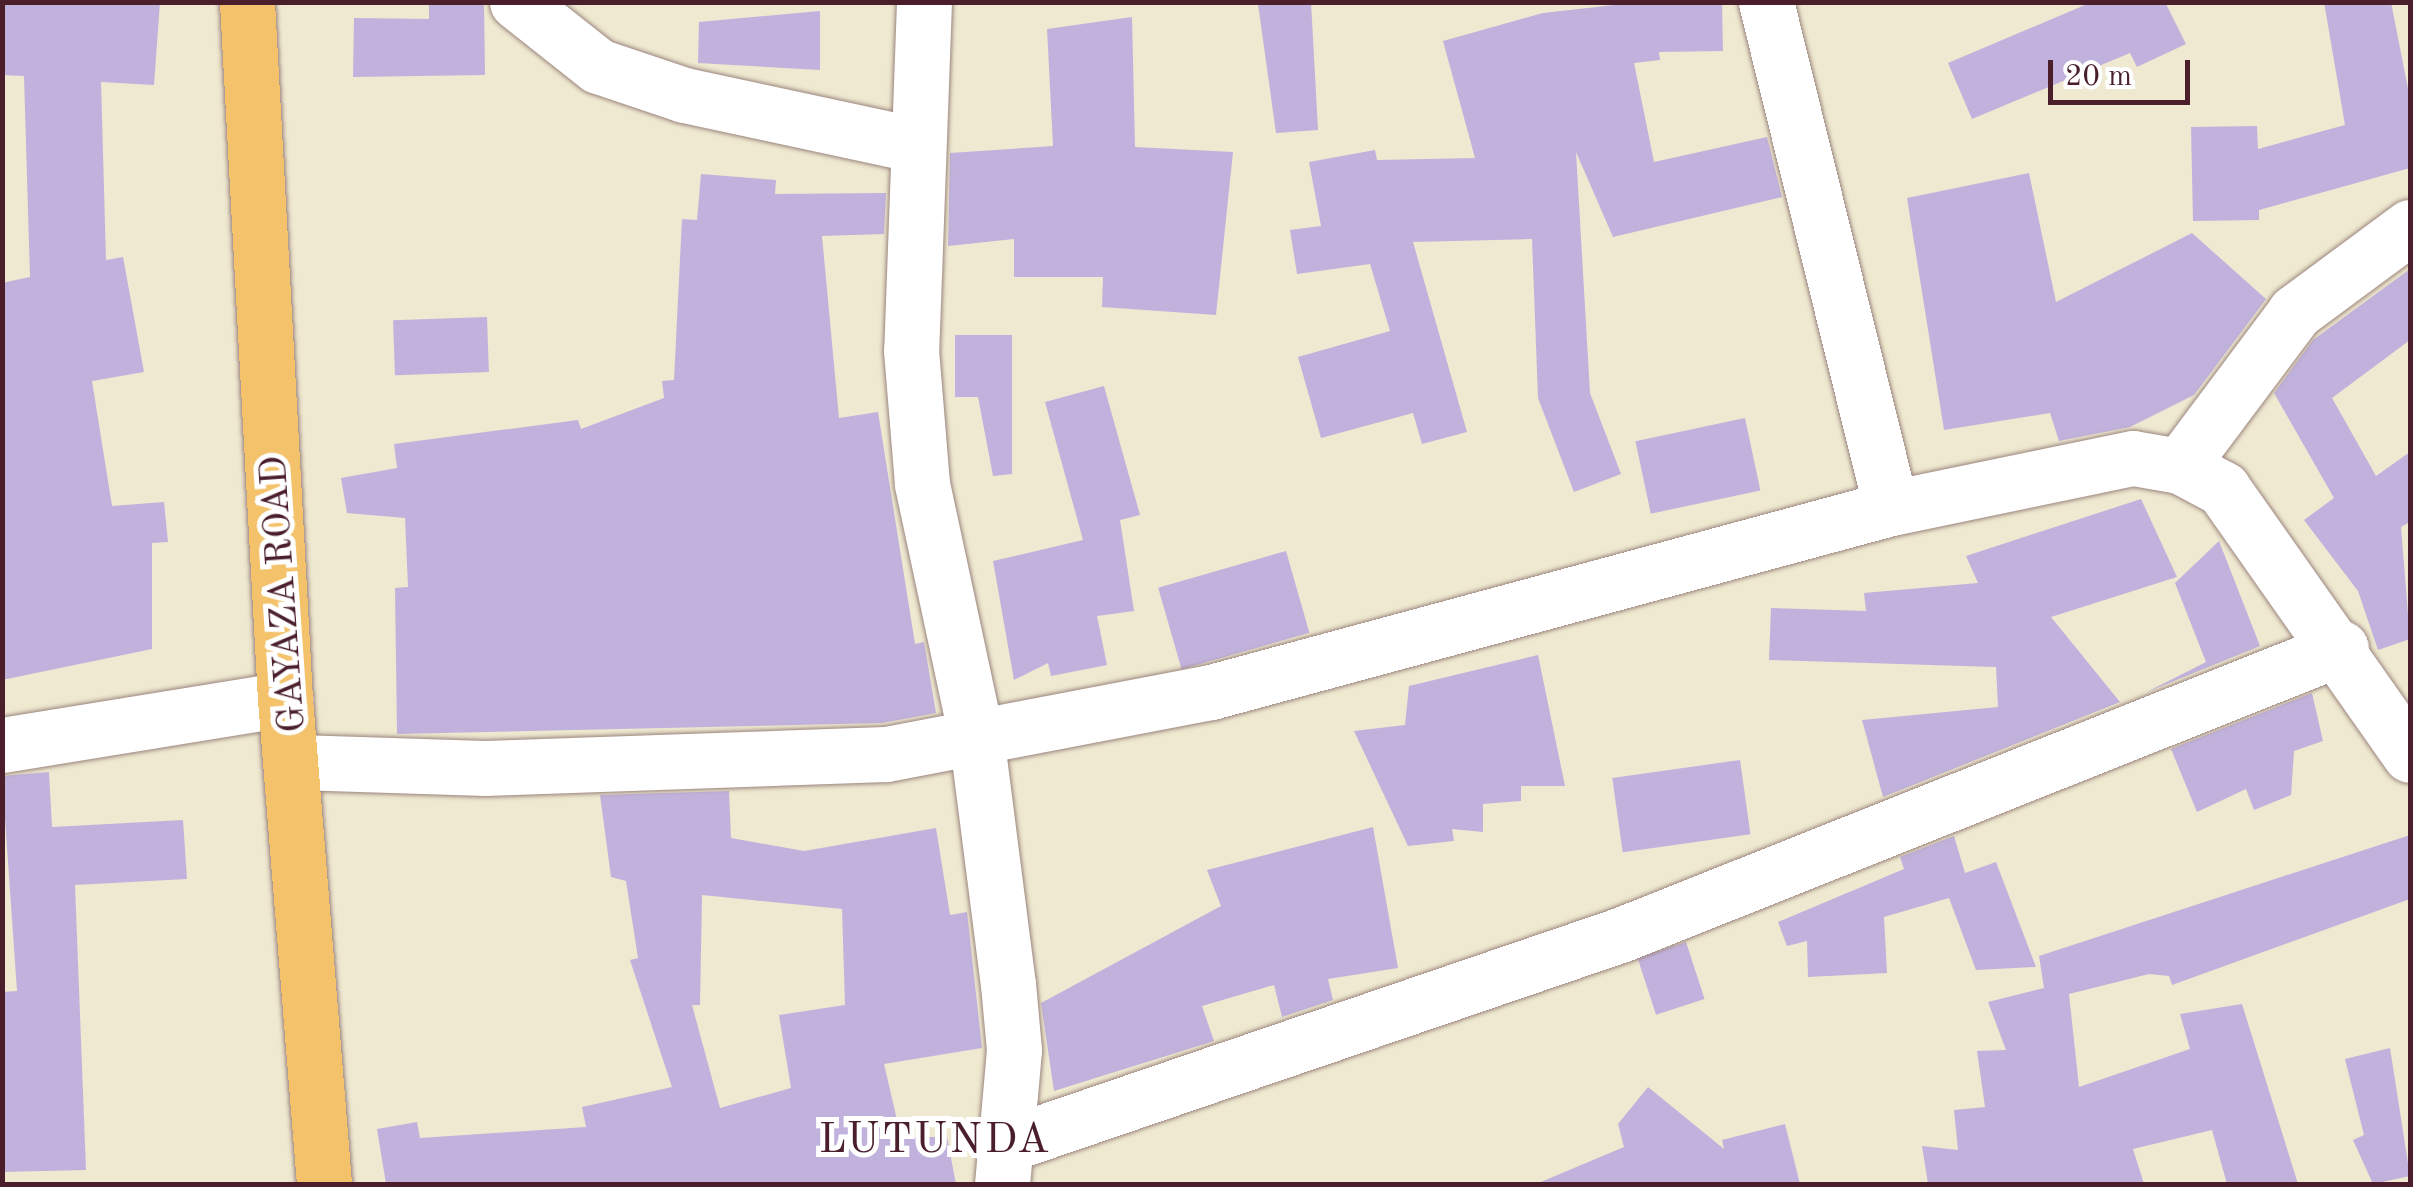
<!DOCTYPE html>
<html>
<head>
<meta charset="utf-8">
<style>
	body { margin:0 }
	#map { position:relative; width:2413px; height:1187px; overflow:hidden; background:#eee9d0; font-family:"Old Standard TT",serif }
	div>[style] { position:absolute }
	.building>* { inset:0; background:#c1b2dd; transform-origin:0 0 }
	.roads { filter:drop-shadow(0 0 2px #9c847e) drop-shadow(0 0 2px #9c847e) }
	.minor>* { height:55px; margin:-27.5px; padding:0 27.5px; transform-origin:27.5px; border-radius:27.5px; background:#fff }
	.major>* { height:55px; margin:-27.5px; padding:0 27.5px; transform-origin:27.5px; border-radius:27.5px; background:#f3c26a }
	span { translate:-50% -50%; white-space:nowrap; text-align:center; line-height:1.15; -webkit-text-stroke:10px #fff; paint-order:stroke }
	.street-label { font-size:38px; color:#4a1f2b }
	.quarter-label { font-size:42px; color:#4a1f2b; letter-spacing:2.5px }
	.frame { position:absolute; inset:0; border:5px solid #4a1f2b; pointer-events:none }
	.scale { position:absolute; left:2048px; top:60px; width:142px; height:45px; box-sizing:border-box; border:5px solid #4a1f2b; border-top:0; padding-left:12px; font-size:30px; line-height:35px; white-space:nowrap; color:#4a1f2b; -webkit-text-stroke:8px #fff; paint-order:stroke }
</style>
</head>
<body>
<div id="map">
	<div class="building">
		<i style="clip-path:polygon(2px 2px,160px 2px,154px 85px,101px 82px,106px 260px,123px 257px,144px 372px,92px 381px,112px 506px,164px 502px,168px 542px,152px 543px,152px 649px,2px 680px,2px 283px,30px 277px,24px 76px,2px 75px)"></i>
		<i style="clip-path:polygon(429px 2px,484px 2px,485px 75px,353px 77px,354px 18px,429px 19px)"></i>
		<i style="clip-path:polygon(1311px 2px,1318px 130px,1276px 133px,1258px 4px)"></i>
		<i style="clip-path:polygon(1641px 2px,1722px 2px,1723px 51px,1659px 52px,1660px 60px,1634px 63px,1654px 162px,1767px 137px,1782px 197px,1613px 237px,1576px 152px,1590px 393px,1621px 474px,1574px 492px,1538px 398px,1532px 239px,1413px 242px,1467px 432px,1422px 444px,1413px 413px,1321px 438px,1298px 357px,1390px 331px,1370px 264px,1297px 274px,1290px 230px,1321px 226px,1309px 162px,1375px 150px,1377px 160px,1475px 158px,1443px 41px,1543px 13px)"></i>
		<i style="clip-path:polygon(2092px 2px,2165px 2px,2186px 44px,2137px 67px,2130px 53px,1972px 119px,1948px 63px)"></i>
		<i style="clip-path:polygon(2324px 2px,2391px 2px,2410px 99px,2410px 168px,2259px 210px,2259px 220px,2193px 221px,2191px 127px,2257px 126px,2258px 149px,2345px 125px)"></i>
		<i style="clip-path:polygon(820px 11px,820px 70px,698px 63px,699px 22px)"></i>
		<i style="clip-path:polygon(1132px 17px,1135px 147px,1233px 152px,1216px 315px,1102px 307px,1103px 277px,1014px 277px,1014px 239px,948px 246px,950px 153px,1053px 146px,1047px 29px)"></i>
		<i style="clip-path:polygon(2029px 173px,2056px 302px,2192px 233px,2266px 299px,2194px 395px,2130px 427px,2059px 441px,2050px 413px,1944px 430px,1907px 198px)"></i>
		<i style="clip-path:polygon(701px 174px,776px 180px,775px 194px,886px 193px,884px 234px,822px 236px,839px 418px,878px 412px,915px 644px,924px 642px,936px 713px,882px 723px,397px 734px,395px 588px,408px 587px,405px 518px,347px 513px,341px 478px,397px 468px,394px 444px,578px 420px,581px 429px,664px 398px,662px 381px,674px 380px,682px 219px,697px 220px)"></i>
		<i style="clip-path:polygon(2410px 269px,2410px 340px,2332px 398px,2376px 476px,2410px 452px,2410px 522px,2401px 527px,2410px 639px,2378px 650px,2358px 591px,2304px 520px,2334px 498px,2274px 393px,2313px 340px)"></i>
		<i style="left:487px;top:317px;width:55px;height:94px;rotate:88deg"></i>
		<i style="clip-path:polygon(955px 335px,1012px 335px,1012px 474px,993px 476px,978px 397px,955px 397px)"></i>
		<i style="clip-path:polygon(1104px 386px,1140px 515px,1120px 520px,1134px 611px,1097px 616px,1107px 665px,1051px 676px,1048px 663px,1014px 680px,993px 561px,1083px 540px,1045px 402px)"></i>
		<i style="left:1745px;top:418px;width:74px;height:112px;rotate:78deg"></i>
		<i style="clip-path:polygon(2141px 499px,2177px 577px,2051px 617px,2120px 702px,1883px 797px,1862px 720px,1998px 707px,1996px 667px,1769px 660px,1771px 608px,1866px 611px,1864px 593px,1978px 583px,1966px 556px)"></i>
		<i style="clip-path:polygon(2219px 541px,2260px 646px,2147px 692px,2206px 662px,2175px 583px)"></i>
		<i style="left:1286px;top:551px;width:85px;height:133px;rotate:74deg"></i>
		<i style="clip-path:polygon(1538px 655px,1565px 786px,1521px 786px,1521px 801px,1483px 804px,1483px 832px,1452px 829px,1454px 841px,1408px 846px,1354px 731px,1405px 725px,1409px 686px)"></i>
		<i style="clip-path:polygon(2312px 693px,2323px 741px,2294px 751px,2291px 795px,2254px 810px,2246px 789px,2197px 812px,2171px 749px)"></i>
		<i style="left:1740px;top:760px;width:75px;height:129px;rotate:82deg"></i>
		<i style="clip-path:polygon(49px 772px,52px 827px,183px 820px,187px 879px,75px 885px,86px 1170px,2px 1172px,2px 992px,17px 991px,2px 776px)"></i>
		<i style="clip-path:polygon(evenodd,729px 791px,731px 838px,804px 851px,936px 828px,950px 915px,967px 912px,982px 1048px,884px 1064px,901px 1137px,947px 1137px,956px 1184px,386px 1184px,377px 1129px,417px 1122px,420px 1138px,586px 1127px,582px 1107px,672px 1087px,630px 960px,638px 958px,626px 881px,611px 877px,600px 795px,729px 791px,702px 895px,842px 909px,845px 1005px,779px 1015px,791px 1088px,720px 1108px,692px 1005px,700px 1005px,702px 895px)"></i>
		<i style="clip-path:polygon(1373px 827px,1398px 968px,1328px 979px,1333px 1000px,1282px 1017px,1274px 985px,1202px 1006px,1214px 1041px,1054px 1091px,1041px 1003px,1221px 906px,1207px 870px)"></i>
		<i style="clip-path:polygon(2410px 835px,2410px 899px,2172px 985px,2169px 976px,2149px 974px,2069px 994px,2079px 1087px,2190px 1049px,2180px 1014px,2242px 1004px,2298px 1184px,2227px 1184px,2212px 1130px,2133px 1149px,2144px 1184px,1928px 1184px,1922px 1146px,1958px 1150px,1954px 1110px,1985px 1107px,1977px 1051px,2006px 1050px,1988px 1002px,2044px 988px,2039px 956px)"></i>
		<i style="clip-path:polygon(1954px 836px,1965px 873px,1996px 862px,2036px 967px,1976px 970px,1949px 898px,1884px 917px,1887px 973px,1808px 977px,1807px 941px,1787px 946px,1778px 922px,1904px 869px,1900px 857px)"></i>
		<i style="left:1686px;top:942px;width:60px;height:51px;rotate:72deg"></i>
		<i style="clip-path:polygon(2390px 1048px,2410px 1176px,2373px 1184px,2353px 1140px,2364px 1135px,2345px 1059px)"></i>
		<i style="clip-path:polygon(1648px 1087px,1724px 1149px,1722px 1140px,1785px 1124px,1800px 1184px,1536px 1184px,1624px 1147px,1618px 1124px)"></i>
	</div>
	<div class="roads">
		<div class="minor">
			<i style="left:517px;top:2px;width:103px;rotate:38.3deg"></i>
			<i style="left:598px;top:66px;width:91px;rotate:18.6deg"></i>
			<i style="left:684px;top:95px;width:233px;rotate:12.1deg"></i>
			<i style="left:924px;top:2px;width:348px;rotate:92.1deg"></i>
			<i style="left:911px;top:350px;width:134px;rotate:85.3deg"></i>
			<i style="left:922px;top:484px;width:257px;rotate:77.9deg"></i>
			<i style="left:976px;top:735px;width:251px;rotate:82.7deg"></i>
			<i style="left:1008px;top:984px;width:66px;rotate:84.8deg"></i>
			<i style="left:1014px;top:1050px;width:135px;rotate:95.1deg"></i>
			<i style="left:1766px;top:2px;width:521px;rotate:76.12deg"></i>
			<i style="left:2180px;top:466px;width:192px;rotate:-53.2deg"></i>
			<i style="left:2295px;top:312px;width:143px;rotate:-36.5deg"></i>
			<i style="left:2px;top:745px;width:287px;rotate:-9.2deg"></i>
			<i style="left:297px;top:762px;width:188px;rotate:1.8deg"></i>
			<i style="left:485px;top:768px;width:401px;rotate:-2deg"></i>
			<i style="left:886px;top:754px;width:331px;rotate:-10.8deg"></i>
			<i style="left:1211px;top:692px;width:704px;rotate:-15.14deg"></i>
			<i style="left:1891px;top:508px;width:247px;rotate:-11.7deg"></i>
			<i style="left:2133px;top:458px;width:48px;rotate:9.7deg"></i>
			<i style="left:2180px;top:466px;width:49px;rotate:28.1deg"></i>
			<i style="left:2223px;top:489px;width:325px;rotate:54.9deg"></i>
			<i style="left:1011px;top:1143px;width:644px;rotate:-18.86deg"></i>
			<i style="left:1620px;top:935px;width:776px;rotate:-21.71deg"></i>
		</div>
		<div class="major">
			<i style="left:247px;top:2px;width:698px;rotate:86.88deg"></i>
			<i style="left:285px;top:699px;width:487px;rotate:85.4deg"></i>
		</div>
	</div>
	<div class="street-label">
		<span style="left:285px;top:594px;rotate:-94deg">GAYAZA ROAD</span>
	</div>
	<div class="quarter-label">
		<span style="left:935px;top:1141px">LUTUNDA</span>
	</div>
	<div class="frame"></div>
	<div class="scale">20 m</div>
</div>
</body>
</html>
